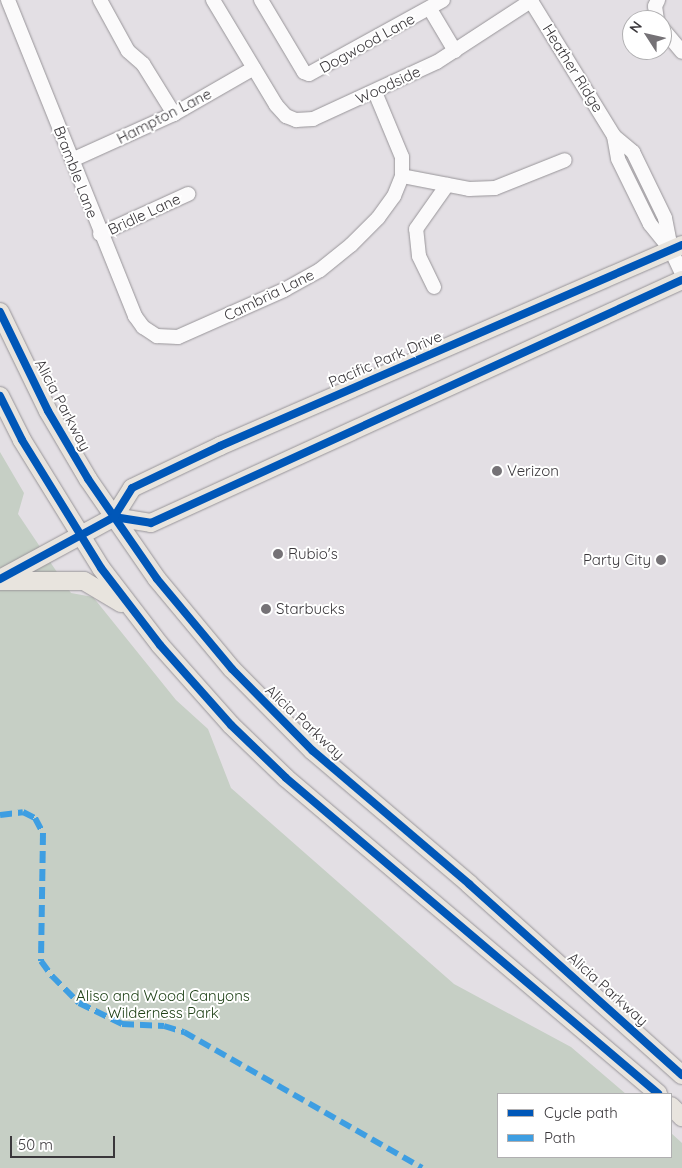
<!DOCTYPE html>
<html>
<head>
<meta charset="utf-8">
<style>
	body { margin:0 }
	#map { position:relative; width:682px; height:1168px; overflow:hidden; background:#e3dfe4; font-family:Quicksand,sans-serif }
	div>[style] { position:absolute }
	.green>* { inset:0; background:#c6cfc5 }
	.roads { filter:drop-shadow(0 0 1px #989599) drop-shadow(0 0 1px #989599) }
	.minor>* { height:14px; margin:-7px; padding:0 7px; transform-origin:7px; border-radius:7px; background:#fbfafb }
	.major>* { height:18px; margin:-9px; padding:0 9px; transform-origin:9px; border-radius:9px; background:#e8e4de }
	.quiet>* { height:6px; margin-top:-3px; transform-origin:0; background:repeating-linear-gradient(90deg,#3e9ee2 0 12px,transparent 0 18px) }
	.cycleway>* { height:8px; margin:-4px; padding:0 4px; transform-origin:4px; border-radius:4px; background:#0057b8 }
	.dots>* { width:14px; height:14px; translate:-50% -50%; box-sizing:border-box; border:2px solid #fff; border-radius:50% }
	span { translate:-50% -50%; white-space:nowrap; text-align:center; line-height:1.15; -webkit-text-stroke:4px #fff; paint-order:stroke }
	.street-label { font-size:15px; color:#3a373b }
	.poi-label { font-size:15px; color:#3a373b }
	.left { translate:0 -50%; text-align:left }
	.right { translate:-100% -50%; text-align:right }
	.park-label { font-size:15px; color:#1f4117 }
	.legend { position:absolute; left:497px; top:1093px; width:175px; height:65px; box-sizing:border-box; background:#fff; border:1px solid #b0afb1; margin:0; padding:6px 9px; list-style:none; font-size:15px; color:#3a373b }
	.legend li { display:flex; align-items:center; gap:10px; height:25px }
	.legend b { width:25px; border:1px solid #b0afb1 }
	.north { position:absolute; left:622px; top:10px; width:50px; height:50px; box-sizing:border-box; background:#fff; border:1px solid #b0afb1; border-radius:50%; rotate:305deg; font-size:14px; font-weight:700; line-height:20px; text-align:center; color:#3a373b }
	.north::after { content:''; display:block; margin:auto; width:18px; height:22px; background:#757276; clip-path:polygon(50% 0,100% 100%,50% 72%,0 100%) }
	.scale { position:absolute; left:10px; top:1136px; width:105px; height:22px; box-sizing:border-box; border:2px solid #3a373b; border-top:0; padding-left:6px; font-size:15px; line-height:18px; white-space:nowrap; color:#3a373b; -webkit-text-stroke:4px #fff; paint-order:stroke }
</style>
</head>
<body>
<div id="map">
	<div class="green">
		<i style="clip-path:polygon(0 452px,24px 493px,18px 514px,71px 593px,93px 597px,176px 700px,208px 729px,231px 788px,454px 984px,571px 1047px,626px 1094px,498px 1094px,498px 1157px,671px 1157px,671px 1133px,682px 1143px,682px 1168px,0 1168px)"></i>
	</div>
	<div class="roads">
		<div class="minor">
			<i style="left:8px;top:0;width:341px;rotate:68.1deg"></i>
			<i style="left:135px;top:316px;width:14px;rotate:54deg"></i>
			<i style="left:143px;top:327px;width:17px;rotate:33deg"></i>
			<i style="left:157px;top:336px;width:21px;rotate:3deg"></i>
			<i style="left:178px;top:337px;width:116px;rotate:-23.9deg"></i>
			<i style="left:284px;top:290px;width:41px;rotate:-29.1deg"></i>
			<i style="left:320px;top:270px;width:40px;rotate:-39deg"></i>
			<i style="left:351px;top:245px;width:38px;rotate:-45deg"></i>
			<i style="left:378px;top:218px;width:27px;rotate:-54deg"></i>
			<i style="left:394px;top:196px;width:22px;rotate:-68deg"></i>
			<i style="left:402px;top:176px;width:19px;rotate:-90deg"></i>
			<i style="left:402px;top:157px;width:70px;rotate:-112.6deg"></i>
			<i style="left:100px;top:0;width:58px;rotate:61.2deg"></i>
			<i style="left:128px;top:51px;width:20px;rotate:41deg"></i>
			<i style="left:143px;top:64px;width:59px;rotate:58.2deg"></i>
			<i style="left:213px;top:0;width:122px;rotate:59deg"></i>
			<i style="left:276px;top:105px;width:15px;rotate:48deg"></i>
			<i style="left:286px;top:116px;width:11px;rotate:22deg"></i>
			<i style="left:296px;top:120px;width:17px;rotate:-3deg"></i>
			<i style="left:313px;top:119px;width:136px;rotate:-24.7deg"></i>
			<i style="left:437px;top:62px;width:113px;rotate:-33.1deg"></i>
			<i style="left:261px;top:0;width:84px;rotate:59.2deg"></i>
			<i style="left:304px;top:72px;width:5px;rotate:22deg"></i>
			<i style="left:309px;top:74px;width:153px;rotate:-28.9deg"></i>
			<i style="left:531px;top:1px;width:158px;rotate:58.4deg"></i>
			<i style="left:614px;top:136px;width:25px;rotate:40deg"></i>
			<i style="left:633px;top:152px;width:73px;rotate:64.1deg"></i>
			<i style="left:665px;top:218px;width:33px;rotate:79deg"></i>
			<i style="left:430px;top:9px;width:49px;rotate:59.2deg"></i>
			<i style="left:657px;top:20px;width:14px;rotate:-98deg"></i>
			<i style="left:655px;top:6px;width:7px;rotate:-63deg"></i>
			<i style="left:662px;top:28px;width:31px;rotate:50deg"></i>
			<i style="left:614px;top:136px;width:23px;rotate:80deg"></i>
			<i style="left:618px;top:159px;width:72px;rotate:63.8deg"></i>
			<i style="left:650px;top:224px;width:33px;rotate:51deg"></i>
			<i style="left:671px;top:250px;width:26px;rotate:65deg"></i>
			<i style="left:72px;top:160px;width:112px;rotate:-24.3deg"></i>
			<i style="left:174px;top:114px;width:92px;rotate:-29.9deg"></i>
			<i style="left:402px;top:176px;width:68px;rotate:11deg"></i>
			<i style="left:469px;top:189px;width:26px;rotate:-2deg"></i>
			<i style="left:495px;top:188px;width:75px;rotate:-21.8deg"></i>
			<i style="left:100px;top:234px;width:97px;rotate:-24.4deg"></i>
			<i style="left:434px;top:287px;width:34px;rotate:-116deg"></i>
			<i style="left:419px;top:256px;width:27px;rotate:-96deg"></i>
			<i style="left:416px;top:229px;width:54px;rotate:-54.8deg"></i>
		</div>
		<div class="major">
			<i style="left:0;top:312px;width:110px;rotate:64.1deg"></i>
			<i style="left:48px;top:411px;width:79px;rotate:59.5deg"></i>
			<i style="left:88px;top:479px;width:121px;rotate:55.4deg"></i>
			<i style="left:157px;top:579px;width:117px;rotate:50.2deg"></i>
			<i style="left:232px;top:669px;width:115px;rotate:45.4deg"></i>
			<i style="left:313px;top:751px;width:205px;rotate:40.4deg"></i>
			<i style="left:469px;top:884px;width:286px;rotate:41.9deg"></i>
			<i style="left:0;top:396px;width:49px;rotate:63.4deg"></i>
			<i style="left:22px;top:440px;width:150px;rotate:58.3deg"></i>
			<i style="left:101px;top:568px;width:97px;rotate:52.5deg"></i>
			<i style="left:160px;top:645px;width:107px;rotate:48.4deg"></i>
			<i style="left:231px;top:725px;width:76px;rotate:43.9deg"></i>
			<i style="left:286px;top:778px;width:488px;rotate:40.3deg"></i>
			<i style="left:114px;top:517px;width:37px;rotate:9deg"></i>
			<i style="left:151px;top:523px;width:584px;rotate:-24.59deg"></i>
			<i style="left:0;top:579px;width:130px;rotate:-28.5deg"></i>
			<i style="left:114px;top:517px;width:34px;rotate:-58deg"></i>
			<i style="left:132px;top:488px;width:98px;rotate:-25.5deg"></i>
			<i style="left:220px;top:446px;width:504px;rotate:-23.51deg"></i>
			<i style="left:0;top:581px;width:84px"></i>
			<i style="left:84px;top:581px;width:43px;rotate:30.7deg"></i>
			<i style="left:671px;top:1106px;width:16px;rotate:45deg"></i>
		</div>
	</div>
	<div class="quiet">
		<i style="left:0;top:815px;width:23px;rotate:-7deg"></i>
		<i style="left:23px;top:812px;width:13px;rotate:27deg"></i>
		<i style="left:35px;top:818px;width:17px;rotate:62deg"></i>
		<i style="left:43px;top:833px;width:128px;rotate:90.9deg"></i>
		<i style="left:41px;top:961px;width:19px;rotate:54deg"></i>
		<i style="left:52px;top:976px;width:38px;rotate:45deg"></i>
		<i style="left:79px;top:1003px;width:48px;rotate:26deg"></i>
		<i style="left:122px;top:1024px;width:42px;rotate:2.7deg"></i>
		<i style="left:164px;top:1026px;width:21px;rotate:17deg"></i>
		<i style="left:184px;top:1032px;width:274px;rotate:29.7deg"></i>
	</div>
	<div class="cycleway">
		<i style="left:0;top:312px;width:110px;rotate:64.1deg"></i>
		<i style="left:48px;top:411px;width:79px;rotate:59.5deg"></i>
		<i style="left:88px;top:479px;width:121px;rotate:55.4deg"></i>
		<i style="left:157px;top:579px;width:117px;rotate:50.2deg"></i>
		<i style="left:232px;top:669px;width:115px;rotate:45.4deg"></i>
		<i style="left:313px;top:751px;width:205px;rotate:40.4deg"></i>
		<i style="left:469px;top:884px;width:286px;rotate:41.9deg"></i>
		<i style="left:0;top:396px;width:49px;rotate:63.4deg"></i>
		<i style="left:22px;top:440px;width:150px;rotate:58.3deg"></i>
		<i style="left:101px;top:568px;width:97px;rotate:52.5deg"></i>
		<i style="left:160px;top:645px;width:107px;rotate:48.4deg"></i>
		<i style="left:231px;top:725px;width:76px;rotate:43.9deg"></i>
		<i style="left:286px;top:778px;width:488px;rotate:40.3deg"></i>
		<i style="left:114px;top:517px;width:37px;rotate:9deg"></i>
		<i style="left:151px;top:523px;width:584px;rotate:-24.59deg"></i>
		<i style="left:0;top:579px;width:130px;rotate:-28.5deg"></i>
		<i style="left:114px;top:517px;width:34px;rotate:-58deg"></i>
		<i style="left:132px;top:488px;width:98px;rotate:-25.5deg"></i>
		<i style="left:220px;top:446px;width:504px;rotate:-23.51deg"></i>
	</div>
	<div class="dots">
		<i style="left:497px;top:471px;background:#757276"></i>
		<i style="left:278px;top:554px;background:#757276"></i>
		<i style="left:661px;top:560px;background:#757276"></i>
		<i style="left:266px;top:609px;background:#757276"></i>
	</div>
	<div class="street-label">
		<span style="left:367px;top:43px;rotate:-29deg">Dogwood Lane</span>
		<span style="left:573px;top:68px;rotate:58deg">Heather Ridge</span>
		<span style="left:388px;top:85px;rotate:-25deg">Woodside</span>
		<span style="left:164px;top:116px;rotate:-27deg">Hampton Lane</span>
		<span style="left:76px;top:172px;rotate:69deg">Bramble Lane</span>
		<span style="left:144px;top:214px;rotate:-25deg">Bridle Lane</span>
		<span style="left:269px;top:295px;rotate:-26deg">Cambria Lane</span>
		<span style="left:385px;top:359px;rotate:-23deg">Pacific Park Drive</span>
		<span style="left:63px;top:405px;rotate:62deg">Alicia Parkway</span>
		<span style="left:305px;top:722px;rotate:43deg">Alicia Parkway</span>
		<span style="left:608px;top:989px;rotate:42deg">Alicia Parkway</span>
	</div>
	<div class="poi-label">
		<span class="left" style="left:507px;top:471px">Verizon</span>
		<span class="left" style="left:288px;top:554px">Rubio's</span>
		<span class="right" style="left:651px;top:560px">Party City</span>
		<span class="left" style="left:276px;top:609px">Starbucks</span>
	</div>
	<div class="park-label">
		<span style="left:163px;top:1004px">Aliso and Wood Canyons<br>Wilderness Park</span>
	</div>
	<ul class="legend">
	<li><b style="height:6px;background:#0057b8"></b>Cycle path</li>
	<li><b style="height:6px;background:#3e9ee2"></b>Path</li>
	</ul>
	<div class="north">N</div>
	<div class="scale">50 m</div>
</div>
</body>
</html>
